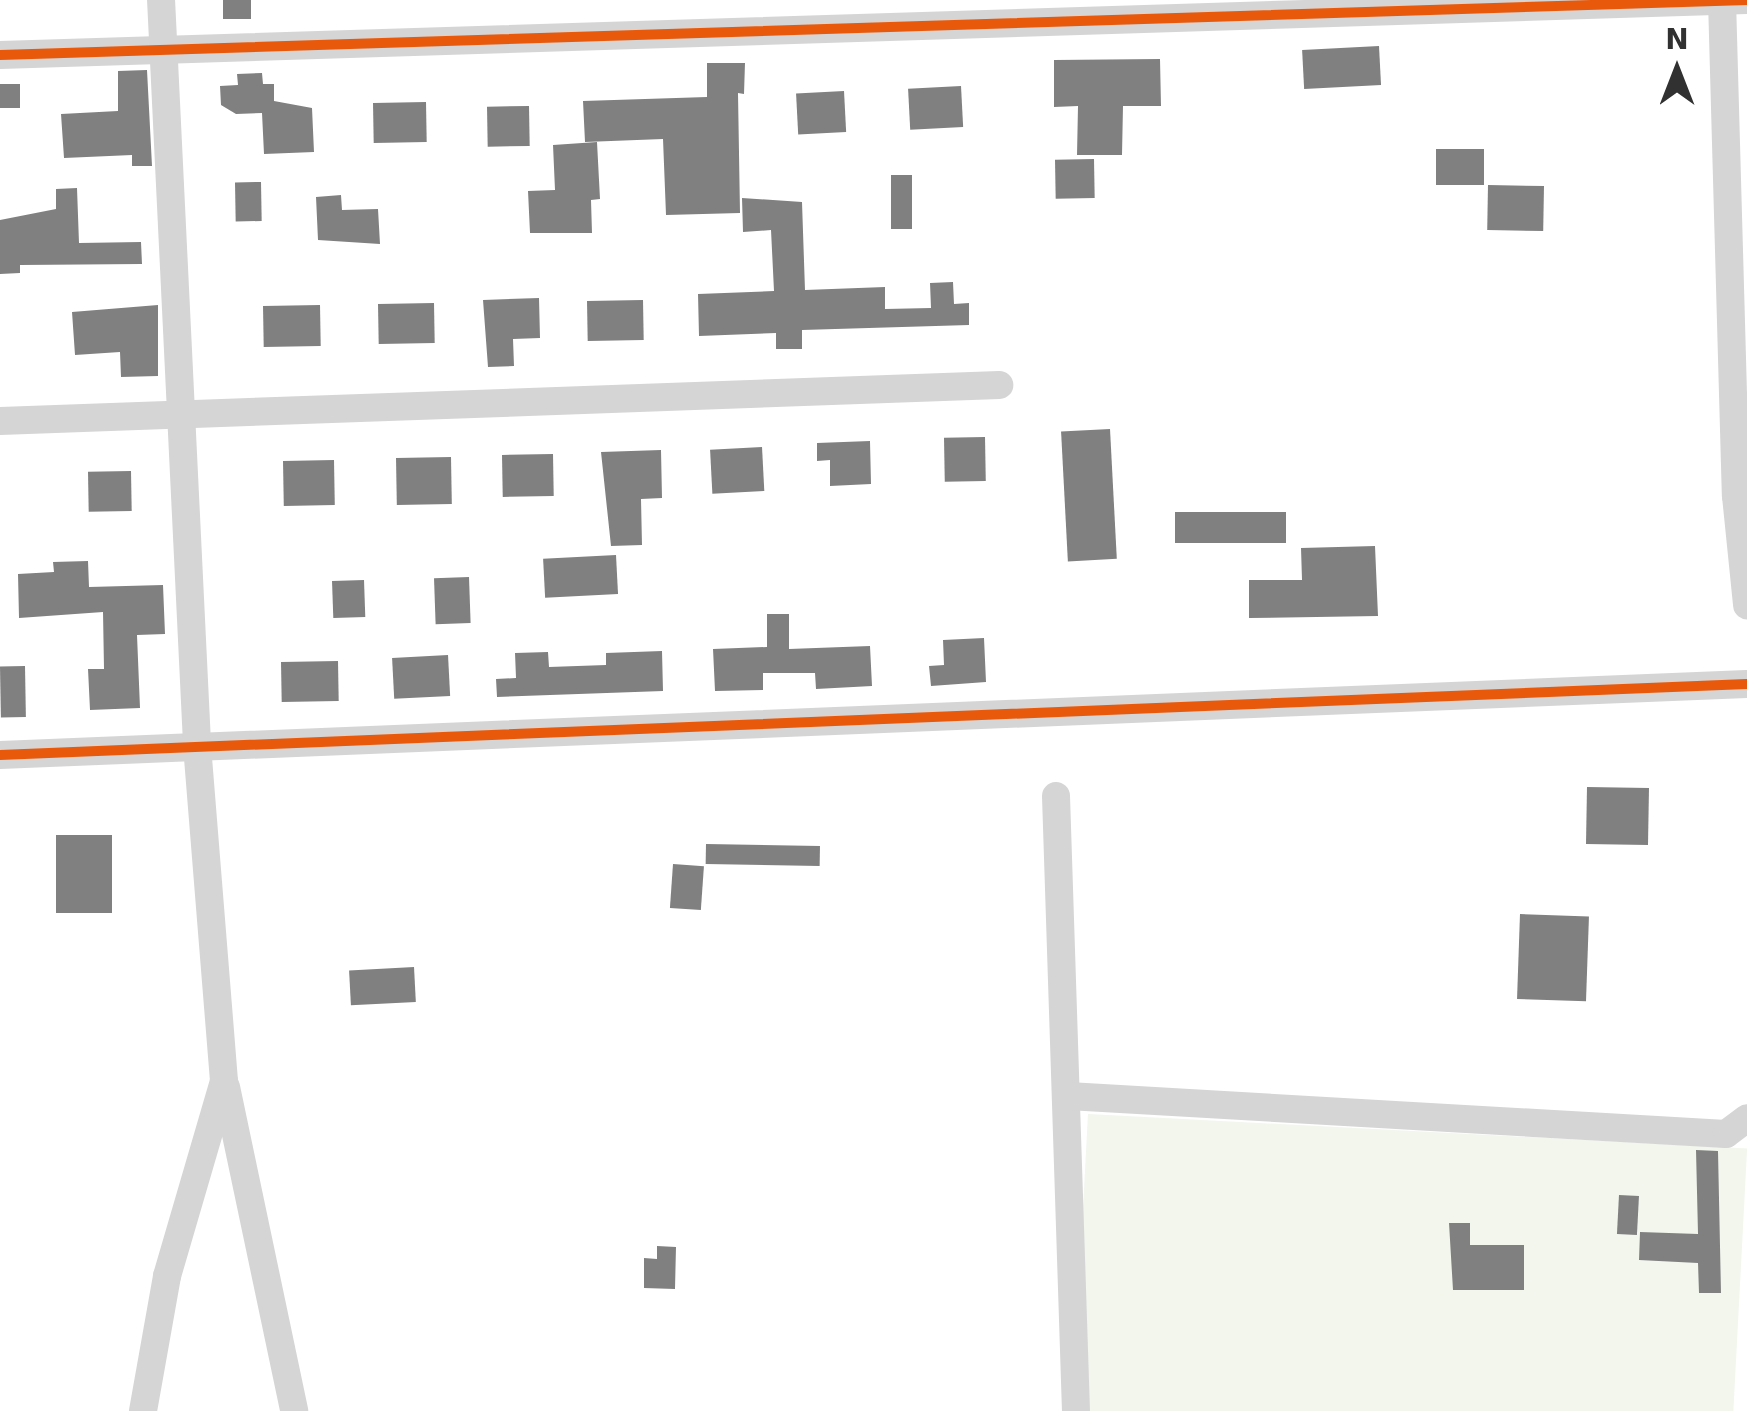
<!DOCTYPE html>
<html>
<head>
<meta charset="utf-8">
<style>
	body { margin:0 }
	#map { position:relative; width:1747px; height:1411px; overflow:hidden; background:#fff; font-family:"DejaVu Sans",sans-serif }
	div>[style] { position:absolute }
	.green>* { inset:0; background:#f2f6ed; transform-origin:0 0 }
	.building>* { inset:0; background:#808080; transform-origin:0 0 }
	.minor>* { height:28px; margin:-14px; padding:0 14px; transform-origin:14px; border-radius:14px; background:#d5d5d5 }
	.cycleway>* { height:10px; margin:-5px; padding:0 5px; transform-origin:5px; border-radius:5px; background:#e8590c }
	span { translate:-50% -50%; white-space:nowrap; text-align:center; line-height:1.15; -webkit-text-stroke:10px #fff; paint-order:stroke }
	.north { position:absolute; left:1627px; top:20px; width:100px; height:100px; -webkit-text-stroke:8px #fff; paint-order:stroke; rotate:0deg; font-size:28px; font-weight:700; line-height:40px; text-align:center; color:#313131 }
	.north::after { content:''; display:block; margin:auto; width:35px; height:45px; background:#313131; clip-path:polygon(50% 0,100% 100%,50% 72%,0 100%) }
</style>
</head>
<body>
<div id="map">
	<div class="green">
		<i style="left:1088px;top:1114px;width:660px;height:297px;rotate:3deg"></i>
	</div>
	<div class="building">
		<i style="left:223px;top:0;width:28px;height:19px"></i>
		<i style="left:1379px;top:46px;width:39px;height:77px;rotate:87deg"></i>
		<i style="clip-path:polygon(1160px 59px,1161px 106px,1123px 106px,1122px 155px,1077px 155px,1078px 106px,1054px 107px,1054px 60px)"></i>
		<i style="clip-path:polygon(707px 63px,745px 63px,744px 94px,738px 93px,740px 213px,666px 215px,663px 139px,585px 142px,583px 101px,707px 97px)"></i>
		<i style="clip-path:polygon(147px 70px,152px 166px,132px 166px,132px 155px,64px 158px,61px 114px,118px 111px,118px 71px)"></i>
		<i style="clip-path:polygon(262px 73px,263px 84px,274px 84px,274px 101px,312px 108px,314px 152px,264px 154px,262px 113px,236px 114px,221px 105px,220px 86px,238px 85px,237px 74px)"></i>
		<i style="left:20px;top:84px;width:24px;height:20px;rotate:90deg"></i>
		<i style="left:961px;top:86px;width:41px;height:53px;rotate:87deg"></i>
		<i style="left:844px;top:91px;width:41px;height:48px;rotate:87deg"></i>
		<i style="left:426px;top:102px;width:40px;height:53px;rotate:89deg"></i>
		<i style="left:529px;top:106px;width:40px;height:42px;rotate:89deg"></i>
		<i style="clip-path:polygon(597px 142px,600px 199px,591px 200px,592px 233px,530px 233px,528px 191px,555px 190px,553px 145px)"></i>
		<i style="left:1436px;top:149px;width:48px;height:36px"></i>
		<i style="left:1094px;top:159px;width:39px;height:39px;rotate:89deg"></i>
		<i style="left:891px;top:175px;width:21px;height:54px"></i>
		<i style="left:261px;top:182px;width:39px;height:26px;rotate:89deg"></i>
		<i style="left:1488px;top:185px;width:56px;height:45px;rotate:1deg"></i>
		<i style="clip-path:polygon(77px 188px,79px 243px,141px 242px,142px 264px,20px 265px,20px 273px,0 274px,0 220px,56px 209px,56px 189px)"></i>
		<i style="clip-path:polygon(341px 195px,342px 210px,378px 209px,380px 244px,318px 240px,316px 197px)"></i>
		<i style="clip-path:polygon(742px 198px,802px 202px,805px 290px,885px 287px,885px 309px,931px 308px,930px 283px,953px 282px,954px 304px,969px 303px,969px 325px,802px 330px,802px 349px,776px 349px,776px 333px,699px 336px,698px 294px,774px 291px,771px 230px,743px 232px)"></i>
		<i style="clip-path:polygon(539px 298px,540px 338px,513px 339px,514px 366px,488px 367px,483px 300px)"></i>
		<i style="left:643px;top:300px;width:40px;height:56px;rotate:89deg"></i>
		<i style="left:434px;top:303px;width:40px;height:56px;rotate:89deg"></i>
		<i style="clip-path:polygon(158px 305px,158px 376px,121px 377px,120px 352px,75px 355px,72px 312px)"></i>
		<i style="left:320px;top:305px;width:41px;height:57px;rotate:89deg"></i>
		<i style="left:1110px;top:429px;width:130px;height:49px;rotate:87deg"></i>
		<i style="left:985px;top:437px;width:44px;height:41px;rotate:89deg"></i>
		<i style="clip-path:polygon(870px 441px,871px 484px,830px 486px,830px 460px,817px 461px,817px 443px)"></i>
		<i style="left:762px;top:447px;width:44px;height:52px;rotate:87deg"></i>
		<i style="clip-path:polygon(661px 450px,662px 498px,641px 499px,642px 545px,611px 546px,601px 452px)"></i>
		<i style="left:553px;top:454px;width:42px;height:51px;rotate:89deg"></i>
		<i style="left:451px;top:457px;width:47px;height:55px;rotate:89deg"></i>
		<i style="left:334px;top:460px;width:45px;height:51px;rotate:89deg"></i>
		<i style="left:131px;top:471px;width:40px;height:43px;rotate:89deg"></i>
		<i style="left:1286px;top:512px;width:31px;height:111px;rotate:90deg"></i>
		<i style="clip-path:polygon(1375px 546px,1378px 616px,1249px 618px,1249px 580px,1302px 580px,1301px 548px)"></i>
		<i style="left:616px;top:555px;width:39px;height:73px;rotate:87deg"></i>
		<i style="clip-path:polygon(88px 561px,89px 587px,163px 585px,165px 634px,137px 635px,140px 708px,90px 710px,88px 669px,104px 669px,103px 612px,19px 618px,18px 574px,54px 572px,53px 562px)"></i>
		<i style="left:469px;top:577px;width:46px;height:35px;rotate:88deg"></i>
		<i style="left:364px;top:580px;width:37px;height:32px;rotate:88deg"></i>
		<i style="clip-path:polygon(767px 614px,789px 614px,789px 649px,870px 646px,872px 686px,816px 689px,815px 673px,763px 673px,763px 690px,715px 691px,713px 649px,767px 647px)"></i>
		<i style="clip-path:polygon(984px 638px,986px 682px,931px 686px,929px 666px,944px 665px,943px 640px)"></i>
		<i style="clip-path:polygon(662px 651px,663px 691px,497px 697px,496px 679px,516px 678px,515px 653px,548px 652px,549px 667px,606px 665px,606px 653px)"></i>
		<i style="left:448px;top:655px;width:41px;height:56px;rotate:87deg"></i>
		<i style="left:338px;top:661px;width:40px;height:57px;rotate:89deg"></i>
		<i style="left:25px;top:666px;width:51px;height:25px;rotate:89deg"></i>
		<i style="left:1587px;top:787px;width:62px;height:57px;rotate:1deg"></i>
		<i style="left:56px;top:835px;width:56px;height:78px"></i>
		<i style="left:706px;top:844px;width:114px;height:20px;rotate:1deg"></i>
		<i style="left:673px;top:864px;width:31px;height:44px;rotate:4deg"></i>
		<i style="left:1520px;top:914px;width:69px;height:85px;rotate:2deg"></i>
		<i style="left:414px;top:967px;width:35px;height:65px;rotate:87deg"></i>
		<i style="clip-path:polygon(1696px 1150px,1718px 1151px,1721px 1293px,1699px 1293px,1698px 1263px,1639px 1260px,1640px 1232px,1698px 1234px)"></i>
		<i style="left:1619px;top:1195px;width:20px;height:39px;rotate:3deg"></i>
		<i style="clip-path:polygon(1449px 1223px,1470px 1223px,1470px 1245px,1524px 1245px,1524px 1290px,1453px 1290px)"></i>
		<i style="clip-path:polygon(657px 1246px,676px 1247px,675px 1289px,644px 1288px,644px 1258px,657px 1259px)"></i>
	</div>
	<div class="minor">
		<i style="left:1722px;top:0;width:496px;rotate:88.4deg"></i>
		<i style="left:1736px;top:496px;width:110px;rotate:84.2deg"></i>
		<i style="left:0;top:55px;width:1748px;rotate:-1.8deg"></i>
		<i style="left:0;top:421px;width:1000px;rotate:-2.06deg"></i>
		<i style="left:0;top:755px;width:1748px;rotate:-2.33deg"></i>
		<i style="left:1056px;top:796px;width:615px;rotate:88.14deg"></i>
		<i style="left:226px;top:1087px;width:331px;rotate:78.1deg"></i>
		<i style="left:1068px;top:1096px;width:659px;rotate:3.31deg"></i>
		<i style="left:1726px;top:1134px;width:26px;rotate:-37deg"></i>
		<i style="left:143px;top:1411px;width:137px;rotate:-79.9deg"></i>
		<i style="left:167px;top:1276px;width:203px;rotate:-73.7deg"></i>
		<i style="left:224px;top:1081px;width:339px;rotate:-94.6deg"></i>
		<i style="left:197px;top:743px;width:744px;rotate:-92.77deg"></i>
	</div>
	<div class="cycleway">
		<i style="left:0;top:55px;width:1748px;rotate:-1.8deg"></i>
		<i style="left:0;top:755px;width:1748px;rotate:-2.33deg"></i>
	</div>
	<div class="north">N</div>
</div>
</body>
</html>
